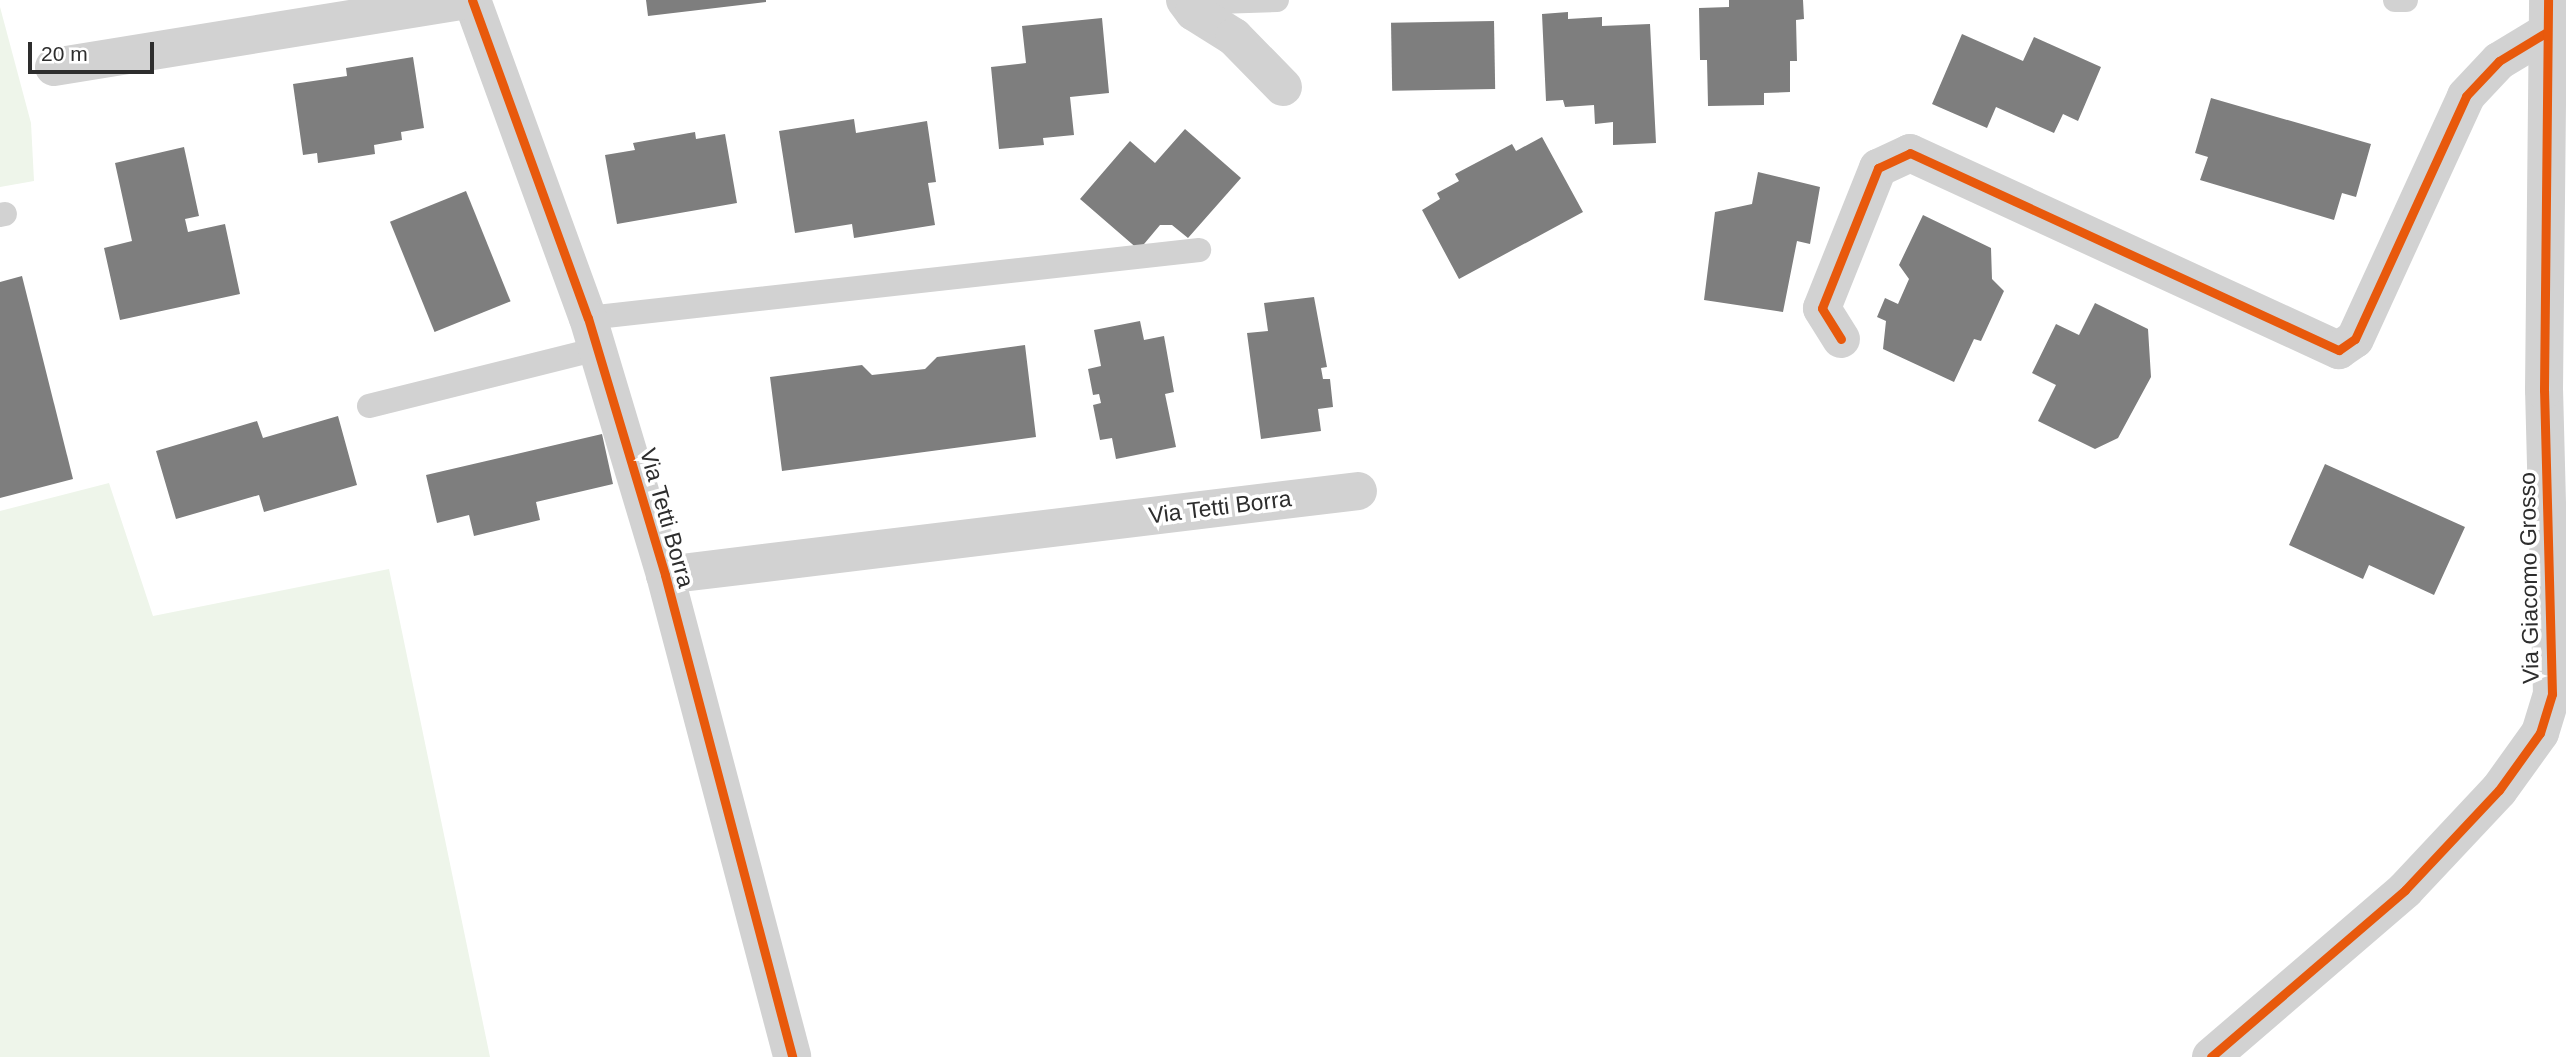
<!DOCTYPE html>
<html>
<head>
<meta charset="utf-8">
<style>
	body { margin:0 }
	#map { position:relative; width:2566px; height:1057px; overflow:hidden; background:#fff; font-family:Arial,sans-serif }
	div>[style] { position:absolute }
	.green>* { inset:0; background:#eef5ea }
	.building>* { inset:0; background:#7e7e7e; transform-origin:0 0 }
	.service>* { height:24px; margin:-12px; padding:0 12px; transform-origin:12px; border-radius:12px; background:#d2d2d2 }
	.minor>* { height:38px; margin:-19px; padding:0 19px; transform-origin:19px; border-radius:19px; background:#d2d2d2 }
	.cycleway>* { height:9px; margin:-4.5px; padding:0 4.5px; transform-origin:4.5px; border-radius:4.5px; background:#e8590c }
	span { translate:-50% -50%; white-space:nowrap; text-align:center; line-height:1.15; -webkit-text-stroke:7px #fff; paint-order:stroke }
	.street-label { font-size:23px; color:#2d2d2d }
	.scale { position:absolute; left:28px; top:42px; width:126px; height:32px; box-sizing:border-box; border:4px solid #2d2d2d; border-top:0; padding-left:9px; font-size:21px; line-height:24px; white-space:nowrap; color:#2d2d2d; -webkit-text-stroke:5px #fff; paint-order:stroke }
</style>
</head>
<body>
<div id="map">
	<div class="green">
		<i style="clip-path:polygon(0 7px,31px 123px,34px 181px,0 187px)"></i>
		<i style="clip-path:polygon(109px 483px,153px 616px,389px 569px,490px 1057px,0 1057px,0 511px)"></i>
	</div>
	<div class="building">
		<i style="clip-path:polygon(646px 0,766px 0,766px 2px,648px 16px)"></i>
		<i style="clip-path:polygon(1729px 0,1803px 0,1804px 19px,1796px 20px,1797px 61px,1790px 61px,1790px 92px,1764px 93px,1764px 105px,1708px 106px,1707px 60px,1700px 60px,1699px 8px,1729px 7px)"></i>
		<i style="clip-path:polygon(1568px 12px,1568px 19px,1602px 17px,1602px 26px,1650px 24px,1656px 143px,1613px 145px,1613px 122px,1595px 124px,1594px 105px,1565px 107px,1563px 100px,1546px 101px,1542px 14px)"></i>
		<i style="clip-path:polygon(1102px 18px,1109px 93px,1070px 97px,1074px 135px,1043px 138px,1044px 145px,999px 149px,991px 67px,1026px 63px,1022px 26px)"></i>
		<i style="left:1494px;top:21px;width:68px;height:103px;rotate:89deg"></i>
		<i style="clip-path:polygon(1962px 34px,2023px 61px,2034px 37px,2101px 67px,2078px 121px,2063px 114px,2054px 133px,1996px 107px,1987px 128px,1932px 104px)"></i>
		<i style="clip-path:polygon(413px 57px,424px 128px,401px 132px,402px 140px,374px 145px,375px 154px,318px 163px,317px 153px,303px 155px,293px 84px,347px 76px,346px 68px)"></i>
		<i style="clip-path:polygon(2211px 98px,2371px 144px,2356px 197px,2342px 193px,2334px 220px,2200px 180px,2208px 157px,2195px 153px)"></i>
		<i style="clip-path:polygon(854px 119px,856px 133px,927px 121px,936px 182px,928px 183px,935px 225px,854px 238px,852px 224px,795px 233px,779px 131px)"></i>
		<i style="clip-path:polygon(1185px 129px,1241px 178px,1188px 238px,1172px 225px,1160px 225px,1139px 250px,1080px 199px,1130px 141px,1155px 163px)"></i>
		<i style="clip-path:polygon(695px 132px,696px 139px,725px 134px,737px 203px,617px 224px,605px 155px,635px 150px,633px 143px)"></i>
		<i style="clip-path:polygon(1542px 137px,1583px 212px,1459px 279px,1422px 210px,1440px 199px,1437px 193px,1459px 181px,1455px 174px,1512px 144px,1516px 151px)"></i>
		<i style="clip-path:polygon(184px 147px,199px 216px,185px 219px,188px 232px,225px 224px,240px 294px,120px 320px,104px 248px,132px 241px,115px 163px)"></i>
		<i style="clip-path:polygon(1758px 172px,1820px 187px,1810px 244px,1797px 241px,1783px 312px,1704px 300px,1715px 212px,1752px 204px)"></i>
		<i style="left:466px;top:191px;width:119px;height:82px;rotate:68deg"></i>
		<i style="clip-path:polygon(1923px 215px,1991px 248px,1992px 279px,2004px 291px,1981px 341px,1974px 339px,1954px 382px,1883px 349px,1886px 321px,1877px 317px,1885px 298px,1898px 304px,1909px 279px,1899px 265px)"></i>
		<i style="clip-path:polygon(22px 276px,73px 479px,0 498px,0 282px)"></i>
		<i style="clip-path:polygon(1314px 297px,1327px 367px,1321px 368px,1323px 379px,1330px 379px,1333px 407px,1318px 409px,1321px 431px,1261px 439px,1247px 333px,1268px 331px,1264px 303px)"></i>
		<i style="clip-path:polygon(2095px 303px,2148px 329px,2151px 377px,2118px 438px,2095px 449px,2038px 421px,2056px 385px,2032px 373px,2056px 324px,2079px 335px)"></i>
		<i style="clip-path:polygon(1140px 321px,1144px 340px,1164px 336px,1174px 392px,1165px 394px,1176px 447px,1116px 459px,1112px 438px,1100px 440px,1093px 405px,1101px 403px,1099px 394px,1093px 395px,1088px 369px,1101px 366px,1094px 330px)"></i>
		<i style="clip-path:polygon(1025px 345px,1036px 437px,782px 471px,770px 377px,862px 365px,872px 375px,925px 369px,937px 357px)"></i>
		<i style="clip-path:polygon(338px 416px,357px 485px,264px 512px,259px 495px,176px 519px,156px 451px,257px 421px,263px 438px)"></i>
		<i style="clip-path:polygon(602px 434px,613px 484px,536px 502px,540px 520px,474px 536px,469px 515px,437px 523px,426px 475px)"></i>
		<i style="clip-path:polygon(2325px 464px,2465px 527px,2434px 595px,2369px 565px,2363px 579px,2289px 545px)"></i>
	</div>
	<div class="service">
		<i style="left:2395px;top:0;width:11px"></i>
		<i style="left:1217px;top:2px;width:60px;rotate:-1.9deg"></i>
		<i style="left:0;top:215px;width:5px;rotate:-11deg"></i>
		<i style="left:588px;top:318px;width:615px;rotate:-6.35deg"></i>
		<i style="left:369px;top:406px;width:235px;rotate:-14deg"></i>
	</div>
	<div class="minor">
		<i style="left:472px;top:0;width:338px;rotate:70deg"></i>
		<i style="left:588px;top:318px;width:268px;rotate:73.3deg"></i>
		<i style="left:665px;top:575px;width:498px;rotate:75.2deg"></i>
		<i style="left:1185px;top:0;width:15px;rotate:53deg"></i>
		<i style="left:1194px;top:12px;width:47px;rotate:32deg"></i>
		<i style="left:1234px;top:37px;width:70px;rotate:45.6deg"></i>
		<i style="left:54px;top:67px;width:417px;rotate:-9.2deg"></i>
		<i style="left:1841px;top:339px;width:36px;rotate:-122deg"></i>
		<i style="left:1822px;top:308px;width:151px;rotate:-68.2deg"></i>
		<i style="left:1878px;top:168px;width:35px;rotate:-25deg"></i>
		<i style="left:1910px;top:153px;width:472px;rotate:24.7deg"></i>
		<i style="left:2339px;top:350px;width:19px;rotate:-35deg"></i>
		<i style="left:2355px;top:339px;width:267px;rotate:-65.4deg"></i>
		<i style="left:2466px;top:96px;width:48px;rotate:-46.7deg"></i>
		<i style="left:2499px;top:61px;width:56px;rotate:-31.1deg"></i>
		<i style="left:665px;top:575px;width:698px;rotate:-6.91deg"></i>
		<i style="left:2211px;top:1057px;width:256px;rotate:-40.7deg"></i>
		<i style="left:2405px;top:890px;width:137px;rotate:-46.8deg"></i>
		<i style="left:2499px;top:790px;width:70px;rotate:-54.3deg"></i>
		<i style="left:2540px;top:733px;width:41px;rotate:-72.9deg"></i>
		<i style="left:2552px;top:694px;width:304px;rotate:-91.5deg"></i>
		<i style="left:2544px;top:390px;width:390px;rotate:-89.4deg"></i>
	</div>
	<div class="cycleway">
		<i style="left:472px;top:0;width:338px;rotate:70deg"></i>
		<i style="left:588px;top:318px;width:268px;rotate:73.3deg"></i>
		<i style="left:665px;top:575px;width:498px;rotate:75.2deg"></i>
		<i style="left:1841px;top:339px;width:36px;rotate:-122deg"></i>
		<i style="left:1822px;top:308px;width:151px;rotate:-68.2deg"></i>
		<i style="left:1878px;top:168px;width:35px;rotate:-25deg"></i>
		<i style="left:1910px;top:153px;width:472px;rotate:24.7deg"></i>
		<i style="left:2339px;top:350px;width:19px;rotate:-35deg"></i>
		<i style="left:2355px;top:339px;width:267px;rotate:-65.4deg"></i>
		<i style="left:2466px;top:96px;width:48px;rotate:-46.7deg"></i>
		<i style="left:2499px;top:61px;width:56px;rotate:-31.1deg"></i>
		<i style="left:2211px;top:1057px;width:256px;rotate:-40.7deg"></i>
		<i style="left:2405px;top:890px;width:137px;rotate:-46.8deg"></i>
		<i style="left:2499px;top:790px;width:70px;rotate:-54.3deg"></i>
		<i style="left:2540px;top:733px;width:41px;rotate:-72.9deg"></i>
		<i style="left:2552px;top:694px;width:304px;rotate:-91.5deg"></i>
		<i style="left:2544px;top:390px;width:390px;rotate:-89.4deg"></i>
	</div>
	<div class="street-label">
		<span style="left:1220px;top:507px;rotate:-7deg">Via Tetti Borra</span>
		<span style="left:667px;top:518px;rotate:74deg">Via Tetti Borra</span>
		<span style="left:2529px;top:578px;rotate:-91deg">Via Giacomo Grosso</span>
	</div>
	<div class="scale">20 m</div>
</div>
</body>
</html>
